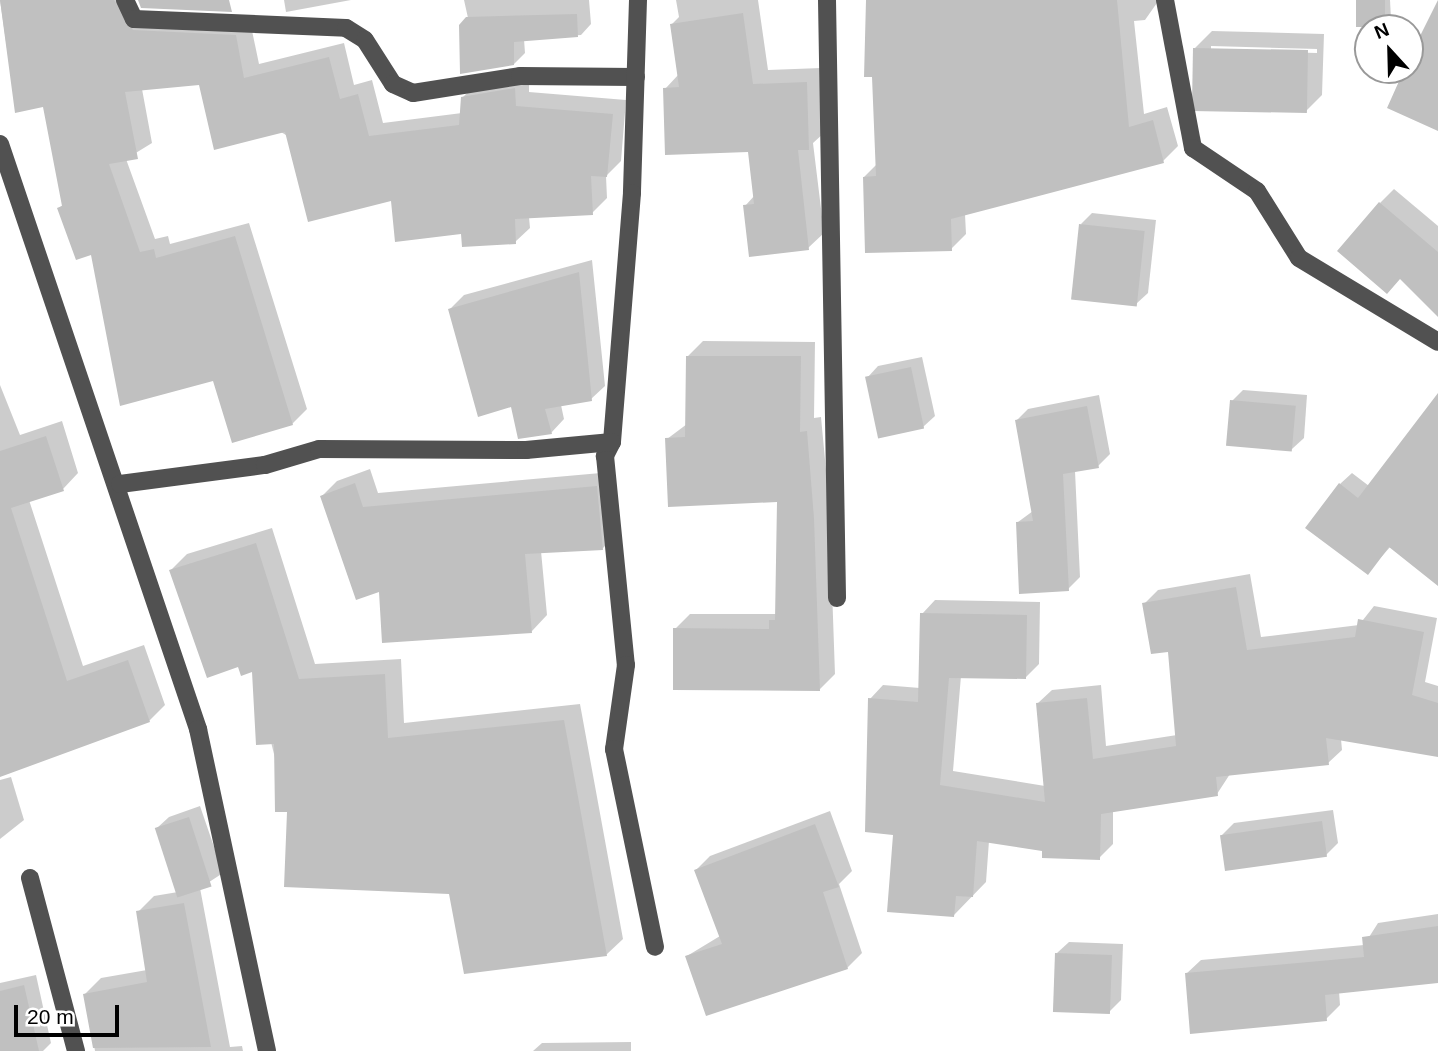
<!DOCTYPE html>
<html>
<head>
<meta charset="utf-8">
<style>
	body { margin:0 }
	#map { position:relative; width:1438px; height:1051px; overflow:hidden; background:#fff; font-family:Arial,sans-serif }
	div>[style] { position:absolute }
	.shadow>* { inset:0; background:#0003 }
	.building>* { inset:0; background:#c0c0c0; transform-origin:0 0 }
	.minor>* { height:18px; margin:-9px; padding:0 9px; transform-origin:9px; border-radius:9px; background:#515151 }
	span { translate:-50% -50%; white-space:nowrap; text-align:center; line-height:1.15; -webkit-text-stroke:6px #fff; paint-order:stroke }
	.north { position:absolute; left:1354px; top:14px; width:70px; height:70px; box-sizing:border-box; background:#fff; border:2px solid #999; border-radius:50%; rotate:338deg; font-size:19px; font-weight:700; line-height:28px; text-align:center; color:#000 }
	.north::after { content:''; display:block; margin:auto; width:24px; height:32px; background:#000; clip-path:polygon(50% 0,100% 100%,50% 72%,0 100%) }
	.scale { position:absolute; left:14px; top:1005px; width:105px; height:32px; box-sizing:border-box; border:4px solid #000; border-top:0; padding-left:9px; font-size:21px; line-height:24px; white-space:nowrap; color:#000; -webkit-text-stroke:5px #fff; paint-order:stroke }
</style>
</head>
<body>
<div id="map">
	<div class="shadow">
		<i style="clip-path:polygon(0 0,135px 0,142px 14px,250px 21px,259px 64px,344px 43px,354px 85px,372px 80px,383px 123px,462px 113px,462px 98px,477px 83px,529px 75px,529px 92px,626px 100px,621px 161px,606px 176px,607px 198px,592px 213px,529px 217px,530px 228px,515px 242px,463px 233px,392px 199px,200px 83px,142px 89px,152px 143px,126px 159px,155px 239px,168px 236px,170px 244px,249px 223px,307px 409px,292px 424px,214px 378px,92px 252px,59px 208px,64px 204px,45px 105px,16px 111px)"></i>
		<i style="clip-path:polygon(284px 0,351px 0,286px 12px)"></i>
		<i style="clip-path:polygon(464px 0,589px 0,591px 24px,581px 35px,524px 39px,525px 53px,514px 64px,468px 18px)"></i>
		<i style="clip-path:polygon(676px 0,758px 0,768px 70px,821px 68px,824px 133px,813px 143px,824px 233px,808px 248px,745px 206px,755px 195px,749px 150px,665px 89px,679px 74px,672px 24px,679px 17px)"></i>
		<i style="clip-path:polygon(869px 0,1159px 0,1145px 20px,1134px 21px,1144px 114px,1167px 107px,1178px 146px,1163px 161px,965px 214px,966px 234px,951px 249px,864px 177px,877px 164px)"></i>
		<i style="clip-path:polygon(1358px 0,1390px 0,1391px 19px,1385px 24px)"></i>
		<i style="clip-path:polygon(evenodd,1212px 31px,1324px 34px,1322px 95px,1305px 112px,1195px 48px,1212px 31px,1211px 46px,1317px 49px,1317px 53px,1211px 50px,1211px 46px)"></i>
		<i style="clip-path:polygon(1394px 189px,1438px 226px,1438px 315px,1380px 203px)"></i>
		<i style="clip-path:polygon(1092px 213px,1156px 220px,1148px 293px,1136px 304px,1081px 224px)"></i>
		<i style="clip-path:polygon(592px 260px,605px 386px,591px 399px,561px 405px,564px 419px,551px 433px,512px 405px,450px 309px,464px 295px)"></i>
		<i style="clip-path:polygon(703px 341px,815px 342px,814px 418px,821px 417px,829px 502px,835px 674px,820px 689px,675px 629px,690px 614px,777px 614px,779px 501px,667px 439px,687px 424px,688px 356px)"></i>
		<i style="clip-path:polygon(922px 357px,935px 416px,923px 427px,867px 378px,878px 366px)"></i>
		<i style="clip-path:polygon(0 385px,20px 435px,62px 421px,78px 473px,63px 489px,29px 500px,83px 666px,144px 645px,165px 705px,149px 721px,0 704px)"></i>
		<i style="clip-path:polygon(1243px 390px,1307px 395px,1304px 438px,1292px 449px,1232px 401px)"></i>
		<i style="clip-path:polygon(1099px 395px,1110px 454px,1098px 466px,1075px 471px,1080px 577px,1068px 589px,1018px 522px,1033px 511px,1017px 420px,1028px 409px)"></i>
		<i style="clip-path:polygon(1438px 396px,1438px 583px,1391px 546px,1367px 573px,1340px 484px,1352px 473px,1369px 486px)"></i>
		<i style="clip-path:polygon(370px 469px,378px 493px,612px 472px,618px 533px,602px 549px,541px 551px,547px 615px,532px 631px,380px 590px,322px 496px,337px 481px)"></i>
		<i style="clip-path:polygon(272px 528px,315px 664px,401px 659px,404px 723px,580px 704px,623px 939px,606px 955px,451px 892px,288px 810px,253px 670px,239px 665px,171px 570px,187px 554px)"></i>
		<i style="clip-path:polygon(1250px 574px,1261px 637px,1359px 625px,1374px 606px,1437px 618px,1425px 682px,1438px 686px,1438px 753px,1341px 739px,1342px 750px,1328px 763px,1230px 774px,1217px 794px,1113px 810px,1113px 844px,1099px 858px,989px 841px,986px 882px,954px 915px,895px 833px,870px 699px,883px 685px,920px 688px,922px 614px,935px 600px,1040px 602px,1039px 664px,1025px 678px,961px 676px,953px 771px,1045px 786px,1038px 703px,1052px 690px,1101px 685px,1106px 746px,1177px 735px,1169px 649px,1144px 604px,1158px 590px)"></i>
		<i style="clip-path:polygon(11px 777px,24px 820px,0 839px,0 780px)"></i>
		<i style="clip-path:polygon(200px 806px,223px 873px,200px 888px,230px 1047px,242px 1046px,243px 1051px,95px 1051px,85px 994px,101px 978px,147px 970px,138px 912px,154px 896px,178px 892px,157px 828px,169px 817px)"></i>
		<i style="clip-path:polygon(1333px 810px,1338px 843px,1326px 855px,1222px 835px,1234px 823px)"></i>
		<i style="clip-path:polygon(830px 811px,852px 871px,839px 884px,862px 953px,847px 968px,687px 956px,720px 936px,696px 870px,710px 856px)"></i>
		<i style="clip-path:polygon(1438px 914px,1438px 979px,1339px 991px,1340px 1005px,1326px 1019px,1186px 974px,1201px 960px,1364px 945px,1378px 923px)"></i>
		<i style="clip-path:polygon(1069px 942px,1123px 944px,1121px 1000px,1109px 1012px,1057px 953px)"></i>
		<i style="clip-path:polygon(36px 975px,51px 1043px,43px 1051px,0 1051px,0 983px)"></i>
		<i style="clip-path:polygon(631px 1042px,631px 1051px,533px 1051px,542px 1043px)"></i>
	</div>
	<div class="building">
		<i style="clip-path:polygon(0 0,114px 0,133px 30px,236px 35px,244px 78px,329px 57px,340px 99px,358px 94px,369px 136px,459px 125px,461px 97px,515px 88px,516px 106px,613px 114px,607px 177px,591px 176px,593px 215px,515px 219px,516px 244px,462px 247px,461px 234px,395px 242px,391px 201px,308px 222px,285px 132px,214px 150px,199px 85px,125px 92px,138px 159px,109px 164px,140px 252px,154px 249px,156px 258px,235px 236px,293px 425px,232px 443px,213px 381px,120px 406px,91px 255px,76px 260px,57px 208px,62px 206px,43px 107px,15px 113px)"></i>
		<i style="clip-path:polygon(138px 0,229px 0,232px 12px,141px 8px)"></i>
		<i style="clip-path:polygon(866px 0,1117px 0,1129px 127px,1153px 120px,1164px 163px,951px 219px,952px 251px,865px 253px,863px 177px,876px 176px,872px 77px,864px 77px)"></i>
		<i style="left:1356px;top:0;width:29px;height:27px"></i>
		<i style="clip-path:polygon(1438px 0,1438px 131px,1387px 108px,1404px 70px,1410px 70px,1410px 56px)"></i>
		<i style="clip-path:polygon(743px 13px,753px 84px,807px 82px,809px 150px,798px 150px,809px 250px,749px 257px,743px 205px,754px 204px,748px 152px,665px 155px,663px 88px,679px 87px,670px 24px)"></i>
		<i style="clip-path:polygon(577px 14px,578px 37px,514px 42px,514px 65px,460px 74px,459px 25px,466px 17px)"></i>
		<i style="left:1193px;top:48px;width:115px;height:63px;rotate:1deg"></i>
		<i style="clip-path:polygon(1379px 202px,1438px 252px,1438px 317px,1400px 279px,1387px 294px,1337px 251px)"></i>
		<i style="left:1079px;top:224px;width:66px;height:76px;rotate:6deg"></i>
		<i style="clip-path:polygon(579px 272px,592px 401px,545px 409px,552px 434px,518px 439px,511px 407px,478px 417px,448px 309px)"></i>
		<i style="clip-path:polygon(686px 356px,801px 356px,800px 432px,807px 431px,814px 518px,820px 691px,673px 690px,673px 628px,769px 629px,769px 620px,775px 620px,777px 502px,668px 507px,665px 438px,685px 437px)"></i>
		<i style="left:911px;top:367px;width:63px;height:47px;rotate:78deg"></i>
		<i style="clip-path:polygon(1438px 393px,1438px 586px,1389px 547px,1368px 575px,1305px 528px,1339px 483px,1358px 498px)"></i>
		<i style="left:1230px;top:400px;width:66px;height:46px;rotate:5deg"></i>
		<i style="clip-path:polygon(1087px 406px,1099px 468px,1063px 474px,1069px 591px,1019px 594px,1016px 522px,1033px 521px,1015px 420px)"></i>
		<i style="clip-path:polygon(46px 436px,64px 491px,11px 508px,67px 681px,128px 660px,150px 722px,0 777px,0 451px)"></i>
		<i style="clip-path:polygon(355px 483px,363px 507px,597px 486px,603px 550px,525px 554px,532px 633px,382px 643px,379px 592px,356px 600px,320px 496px)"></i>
		<i style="clip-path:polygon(256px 543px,299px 679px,385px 674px,388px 738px,564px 720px,607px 956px,464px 974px,449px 894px,284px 887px,287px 812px,275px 812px,274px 744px,256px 745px,252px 672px,241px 676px,238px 667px,207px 678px,169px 570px)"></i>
		<i style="clip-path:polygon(1236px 587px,1247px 650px,1355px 637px,1358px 619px,1424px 632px,1412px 695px,1438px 703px,1438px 757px,1326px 738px,1329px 765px,1216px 777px,1218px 796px,1101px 814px,1100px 860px,1042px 858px,1042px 851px,977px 841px,973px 897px,956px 896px,954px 917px,887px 912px,893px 835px,865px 832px,868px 698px,918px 702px,920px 613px,1027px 615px,1026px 679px,949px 678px,940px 785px,1045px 802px,1036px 703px,1087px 698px,1093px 759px,1176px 746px,1168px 652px,1151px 654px,1142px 603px)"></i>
		<i style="left:189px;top:817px;width:73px;height:36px;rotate:72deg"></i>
		<i style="left:1322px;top:821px;width:36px;height:103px;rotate:82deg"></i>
		<i style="clip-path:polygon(815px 824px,839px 887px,823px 892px,848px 969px,706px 1016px,685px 956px,722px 944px,694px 870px)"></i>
		<i style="clip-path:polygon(184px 903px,211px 1047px,93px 1048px,83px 994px,147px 982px,136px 911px)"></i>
		<i style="clip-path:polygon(1438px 926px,1438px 983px,1325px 995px,1327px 1021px,1190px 1034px,1185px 973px,1364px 957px,1362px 937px)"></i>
		<i style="left:1055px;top:953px;width:57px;height:59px;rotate:2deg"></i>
		<i style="clip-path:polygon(24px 985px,39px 1051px,0 1051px,0 991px)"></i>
	</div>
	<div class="minor">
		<i style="left:125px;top:0;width:21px;rotate:65deg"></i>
		<i style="left:134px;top:19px;width:212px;rotate:2.4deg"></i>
		<i style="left:346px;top:28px;width:22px;rotate:32deg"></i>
		<i style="left:365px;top:40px;width:52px;rotate:57.5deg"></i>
		<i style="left:393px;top:84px;width:22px;rotate:24deg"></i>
		<i style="left:413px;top:93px;width:108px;rotate:-9deg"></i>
		<i style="left:520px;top:76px;width:116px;rotate:0.5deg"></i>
		<i style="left:638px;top:0;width:193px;rotate:91.8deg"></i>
		<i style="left:632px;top:193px;width:250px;rotate:94.6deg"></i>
		<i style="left:612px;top:442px;width:16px;rotate:117deg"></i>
		<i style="left:605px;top:456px;width:210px;rotate:84.3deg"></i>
		<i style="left:626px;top:665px;width:85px;rotate:98.1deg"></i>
		<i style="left:614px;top:749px;width:202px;rotate:78.3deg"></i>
		<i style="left:827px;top:0;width:598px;rotate:89.04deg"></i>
		<i style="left:1165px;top:0;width:151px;rotate:79.3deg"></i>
		<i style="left:1193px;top:148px;width:77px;rotate:33.9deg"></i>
		<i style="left:1257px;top:191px;width:79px;rotate:57.9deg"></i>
		<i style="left:1299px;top:258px;width:162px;rotate:31.1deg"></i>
		<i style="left:0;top:144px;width:618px;rotate:71.3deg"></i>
		<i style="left:198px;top:729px;width:329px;rotate:77.9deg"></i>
		<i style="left:120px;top:484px;width:146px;rotate:-7.5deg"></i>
		<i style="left:265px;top:465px;width:56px;rotate:-16.5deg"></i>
		<i style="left:319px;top:449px;width:207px;rotate:0.3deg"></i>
		<i style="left:526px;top:450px;width:86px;rotate:-5.3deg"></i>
		<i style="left:30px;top:878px;width:179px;rotate:75.1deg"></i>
	</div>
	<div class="north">N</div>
	<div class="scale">20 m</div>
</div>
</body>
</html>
